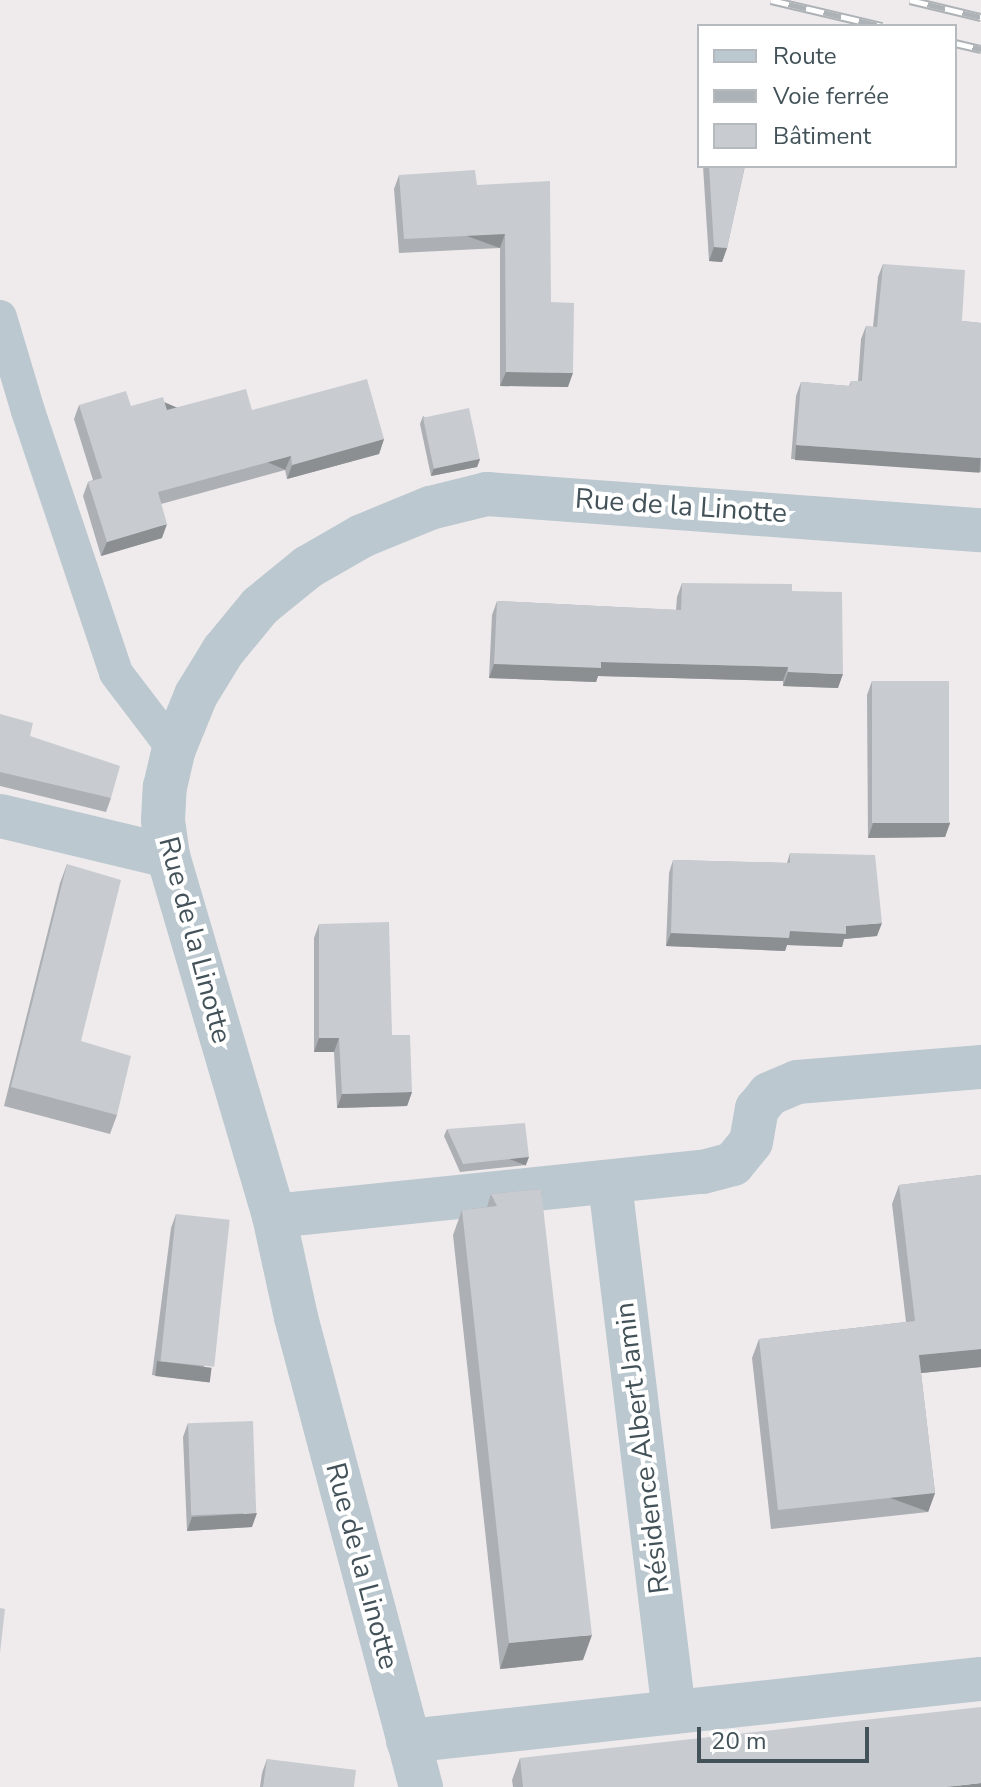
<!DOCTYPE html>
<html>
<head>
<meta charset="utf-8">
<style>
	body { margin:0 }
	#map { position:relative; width:981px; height:1787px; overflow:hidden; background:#efebec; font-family:"Nunito Sans",sans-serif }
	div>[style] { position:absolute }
	.service>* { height:34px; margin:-17px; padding:0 17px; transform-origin:17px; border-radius:17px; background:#bbc8cf }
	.minor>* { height:44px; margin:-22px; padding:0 22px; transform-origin:22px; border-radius:22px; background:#bbc8cf }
	.rail>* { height:9px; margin-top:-4.5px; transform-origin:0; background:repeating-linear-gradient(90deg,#fff 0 18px,#adb2b6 0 36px); box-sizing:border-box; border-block:2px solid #adb2b6 }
	.wall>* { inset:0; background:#acafb4 }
	.shaded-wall>* { inset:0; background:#8c8f92; transform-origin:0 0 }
	.building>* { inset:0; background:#c8ccd1; transform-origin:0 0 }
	span { translate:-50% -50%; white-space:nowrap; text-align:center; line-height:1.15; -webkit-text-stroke:8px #fff; paint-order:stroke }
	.street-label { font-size:28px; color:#435259 }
	.legend { position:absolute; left:697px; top:24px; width:260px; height:144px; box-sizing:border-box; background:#fff; border:2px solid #b4babd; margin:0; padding:10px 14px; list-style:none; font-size:24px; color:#435259 }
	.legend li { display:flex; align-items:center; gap:16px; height:40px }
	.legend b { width:40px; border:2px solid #b4babd }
	.scale { position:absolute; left:697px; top:1727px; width:172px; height:36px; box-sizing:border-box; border:4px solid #435259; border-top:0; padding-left:10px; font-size:24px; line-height:28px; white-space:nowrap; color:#435259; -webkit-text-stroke:6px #fff; paint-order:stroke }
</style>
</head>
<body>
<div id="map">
	<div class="service">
		<i style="left:0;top:317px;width:98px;rotate:73.4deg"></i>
		<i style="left:28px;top:411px;width:276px;rotate:71.4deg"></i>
		<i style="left:116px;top:673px;width:96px;rotate:52.7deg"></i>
	</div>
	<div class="minor">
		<i style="left:0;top:816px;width:173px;rotate:13.4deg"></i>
		<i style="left:610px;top:1184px;width:532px;rotate:83.09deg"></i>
		<i style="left:274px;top:1216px;width:431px;rotate:-5.9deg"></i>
		<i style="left:703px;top:1172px;width:31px;rotate:-15deg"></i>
		<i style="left:733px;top:1164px;width:28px;rotate:-51deg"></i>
		<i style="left:751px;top:1142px;width:34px;rotate:-80deg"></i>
		<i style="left:757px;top:1109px;width:19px;rotate:-51deg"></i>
		<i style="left:769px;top:1094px;width:30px;rotate:-23deg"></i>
		<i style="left:797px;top:1082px;width:185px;rotate:-4.7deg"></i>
		<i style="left:408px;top:1741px;width:576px;rotate:-6.18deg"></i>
		<i style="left:421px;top:1787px;width:486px;rotate:-104.9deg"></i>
		<i style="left:296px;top:1317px;width:103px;rotate:-102.3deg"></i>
		<i style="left:274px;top:1216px;width:375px;rotate:-106.4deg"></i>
		<i style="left:168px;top:856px;width:36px;rotate:-98deg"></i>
		<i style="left:163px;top:820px;width:33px;rotate:-87deg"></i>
		<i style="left:165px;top:787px;width:39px;rotate:-77deg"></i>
		<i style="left:174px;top:749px;width:58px;rotate:-67.8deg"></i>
		<i style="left:196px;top:695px;width:52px;rotate:-58.5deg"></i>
		<i style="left:223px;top:651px;width:58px;rotate:-50.6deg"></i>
		<i style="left:260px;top:606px;width:62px;rotate:-39.1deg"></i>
		<i style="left:308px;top:567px;width:62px;rotate:-29.9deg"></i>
		<i style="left:362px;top:536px;width:74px;rotate:-22.4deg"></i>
		<i style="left:430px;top:508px;width:59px;rotate:-13.8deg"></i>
		<i style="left:487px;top:494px;width:495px;rotate:4.2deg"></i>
	</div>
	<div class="rail">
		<i style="left:771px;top:0;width:114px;rotate:13.2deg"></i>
		<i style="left:910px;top:0;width:73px;rotate:13.5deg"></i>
		<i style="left:955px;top:43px;width:27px;rotate:13deg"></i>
	</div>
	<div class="wall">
		<i style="clip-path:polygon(703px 166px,745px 166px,727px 248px,722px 262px,709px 261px)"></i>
		<i style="clip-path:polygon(399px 175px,477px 185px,551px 302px,568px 387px,500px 386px,500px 248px,399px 253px,394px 189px)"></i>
		<i style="clip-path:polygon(883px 264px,962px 321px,981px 323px,981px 472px,791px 459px,796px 396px,801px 382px,849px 386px,851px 381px,858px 381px,861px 339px,866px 326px,873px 327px,878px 277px)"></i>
		<i style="clip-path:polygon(79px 405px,131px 406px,167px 410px,252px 410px,384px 439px,379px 454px,287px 479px,285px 470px,161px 504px,162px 538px,101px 556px,83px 496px,88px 482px,93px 480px,74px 419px)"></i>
		<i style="clip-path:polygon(423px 416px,480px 459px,477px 467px,431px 476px,420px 424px)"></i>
		<i style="clip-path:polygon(682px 583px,838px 688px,783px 686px,783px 681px,598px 676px,596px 682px,489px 678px,492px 615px,497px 601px,676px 610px,677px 597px)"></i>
		<i style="clip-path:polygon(872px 681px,950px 823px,945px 837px,868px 838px,867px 695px)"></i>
		<i style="clip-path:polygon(0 714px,30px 736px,111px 798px,106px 812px,0 786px)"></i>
		<i style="clip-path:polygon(790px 853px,877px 936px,844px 939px,842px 947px,787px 945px,785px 951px,666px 946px,669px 873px,673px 860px,787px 863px)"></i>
		<i style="clip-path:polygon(67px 864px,81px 1041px,117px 1115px,110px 1134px,4px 1106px,60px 883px)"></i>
		<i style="clip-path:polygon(319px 924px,392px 1035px,412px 1092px,407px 1106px,337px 1108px,334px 1052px,314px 1052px,314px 938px)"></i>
		<i style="clip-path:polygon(447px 1129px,526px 1165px,460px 1172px,444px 1136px)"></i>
		<i style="clip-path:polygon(981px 1175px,981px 1367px,921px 1373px,935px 1493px,928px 1512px,771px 1529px,752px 1358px,759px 1339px,906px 1322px,892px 1204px,899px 1185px)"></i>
		<i style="clip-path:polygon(541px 1189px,583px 1660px,500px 1669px,453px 1235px,462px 1210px,487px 1207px,491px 1194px)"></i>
		<i style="clip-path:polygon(176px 1214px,207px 1382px,152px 1375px,171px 1228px)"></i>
		<i style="clip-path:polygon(188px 1423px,252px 1527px,187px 1531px,183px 1437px)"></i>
		<i style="clip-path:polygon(520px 1758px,981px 1787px,513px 1787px,512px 1780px)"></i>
		<i style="clip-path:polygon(267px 1759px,354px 1787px,260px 1787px,262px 1773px)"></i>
	</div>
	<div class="shaded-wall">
		<i style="left:505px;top:234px;width:15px;height:101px;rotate:110deg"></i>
		<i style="clip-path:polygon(714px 247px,727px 248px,722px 262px,709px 261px)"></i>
		<i style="clip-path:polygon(506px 372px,573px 373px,568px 387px,500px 386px)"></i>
		<i style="clip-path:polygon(384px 439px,379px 454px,287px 479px,292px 465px)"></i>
		<i style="left:796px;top:445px;width:185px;height:15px;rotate:4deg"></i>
		<i style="left:291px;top:456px;width:15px;height:138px;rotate:113deg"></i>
		<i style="clip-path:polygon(480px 459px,477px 467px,431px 476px,434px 468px)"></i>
		<i style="clip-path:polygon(167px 524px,162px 538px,101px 556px,107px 542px)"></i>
		<i style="clip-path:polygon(601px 662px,788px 667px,783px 681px,598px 676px,596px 682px,489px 678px,494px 664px)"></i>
		<i style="clip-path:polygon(788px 672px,843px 674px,838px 688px,783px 686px)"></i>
		<i style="clip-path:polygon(873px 823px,950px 823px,945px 837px,868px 838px)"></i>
		<i style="clip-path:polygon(882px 923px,877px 936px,844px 939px,842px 947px,787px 945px,785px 951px,666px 946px,671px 933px,790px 931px)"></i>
		<i style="clip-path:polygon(319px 1038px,339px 1038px,334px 1052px,314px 1052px)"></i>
		<i style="clip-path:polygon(412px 1092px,407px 1106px,337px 1108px,342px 1094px)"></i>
		<i style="left:529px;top:1157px;width:9px;height:66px;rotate:111deg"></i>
		<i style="clip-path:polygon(981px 1349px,981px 1367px,912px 1374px,919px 1355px)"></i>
		<i style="left:157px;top:1361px;width:55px;height:15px;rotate:7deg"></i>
		<i style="left:935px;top:1493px;width:20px;height:158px;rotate:110deg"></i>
		<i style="clip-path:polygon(257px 1513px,252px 1527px,187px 1531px,192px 1517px)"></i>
		<i style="clip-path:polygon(592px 1635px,583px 1660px,500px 1669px,509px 1643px)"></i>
		<i style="clip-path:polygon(981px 1783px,981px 1787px,946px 1787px)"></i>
	</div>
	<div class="building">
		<i style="clip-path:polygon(709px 166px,745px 166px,727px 248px,714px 247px)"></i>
		<i style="clip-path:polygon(475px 170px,477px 185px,550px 181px,551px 302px,574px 303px,573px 373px,506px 372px,505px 234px,404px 239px,399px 175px)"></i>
		<i style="clip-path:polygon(883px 264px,965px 270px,962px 321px,981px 323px,981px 458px,796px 445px,801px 382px,850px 386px,851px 381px,862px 381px,866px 326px,877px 327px)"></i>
		<i style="clip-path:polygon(367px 379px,384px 439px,292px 465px,291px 456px,158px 492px,167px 524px,107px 542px,88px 482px,102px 478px,79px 405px,126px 391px,131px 406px,163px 397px,167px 410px,246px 389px,252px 410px)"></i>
		<i style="left:469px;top:408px;width:52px;height:47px;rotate:78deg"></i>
		<i style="clip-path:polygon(682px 583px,792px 584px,792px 591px,842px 592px,843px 674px,788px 672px,788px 667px,601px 662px,601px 668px,494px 664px,497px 601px,681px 610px)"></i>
		<i style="left:872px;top:681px;width:77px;height:142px"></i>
		<i style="clip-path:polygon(0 714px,33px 723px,30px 736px,120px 766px,111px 798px,0 772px)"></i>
		<i style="clip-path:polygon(790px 853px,875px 855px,882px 923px,846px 926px,846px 934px,790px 931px,789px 938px,671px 933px,673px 860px,790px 863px)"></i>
		<i style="clip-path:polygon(67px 864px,121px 880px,81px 1041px,131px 1056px,117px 1115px,11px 1087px)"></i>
		<i style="clip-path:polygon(389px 922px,392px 1035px,410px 1035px,412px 1092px,342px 1094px,339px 1038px,319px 1038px,319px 924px)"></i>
		<i style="clip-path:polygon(525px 1123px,529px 1157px,463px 1164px,447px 1129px)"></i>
		<i style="clip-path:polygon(981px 1175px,981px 1349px,919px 1355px,935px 1493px,778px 1510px,759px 1339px,915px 1321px,899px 1185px)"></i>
		<i style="clip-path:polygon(541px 1189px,592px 1635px,509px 1643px,462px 1210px,497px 1206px,491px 1194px)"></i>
		<i style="left:176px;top:1214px;width:54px;height:148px;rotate:6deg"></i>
		<i style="left:253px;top:1421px;width:92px;height:65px;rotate:88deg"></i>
		<i style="clip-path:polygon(0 1608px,5px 1609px,0 1653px)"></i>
		<i style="clip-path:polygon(981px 1707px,981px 1783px,946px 1787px,523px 1787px,520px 1758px)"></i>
		<i style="clip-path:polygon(267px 1759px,356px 1770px,354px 1787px,263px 1787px)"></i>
	</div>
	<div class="street-label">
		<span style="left:681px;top:506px;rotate:4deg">Rue de la Linotte</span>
		<span style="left:195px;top:940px;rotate:75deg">Rue de la Linotte</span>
		<span style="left:642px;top:1448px;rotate:-97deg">Résidence Albert Jamin</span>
		<span style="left:362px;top:1566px;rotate:75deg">Rue de la Linotte</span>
	</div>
	<ul class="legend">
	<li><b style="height:10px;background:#bbc8cf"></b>Route</li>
	<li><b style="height:10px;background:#adb2b6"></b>Voie ferrée</li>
	<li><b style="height:22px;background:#c8ccd1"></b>Bâtiment</li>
	</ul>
	<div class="scale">20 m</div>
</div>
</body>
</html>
